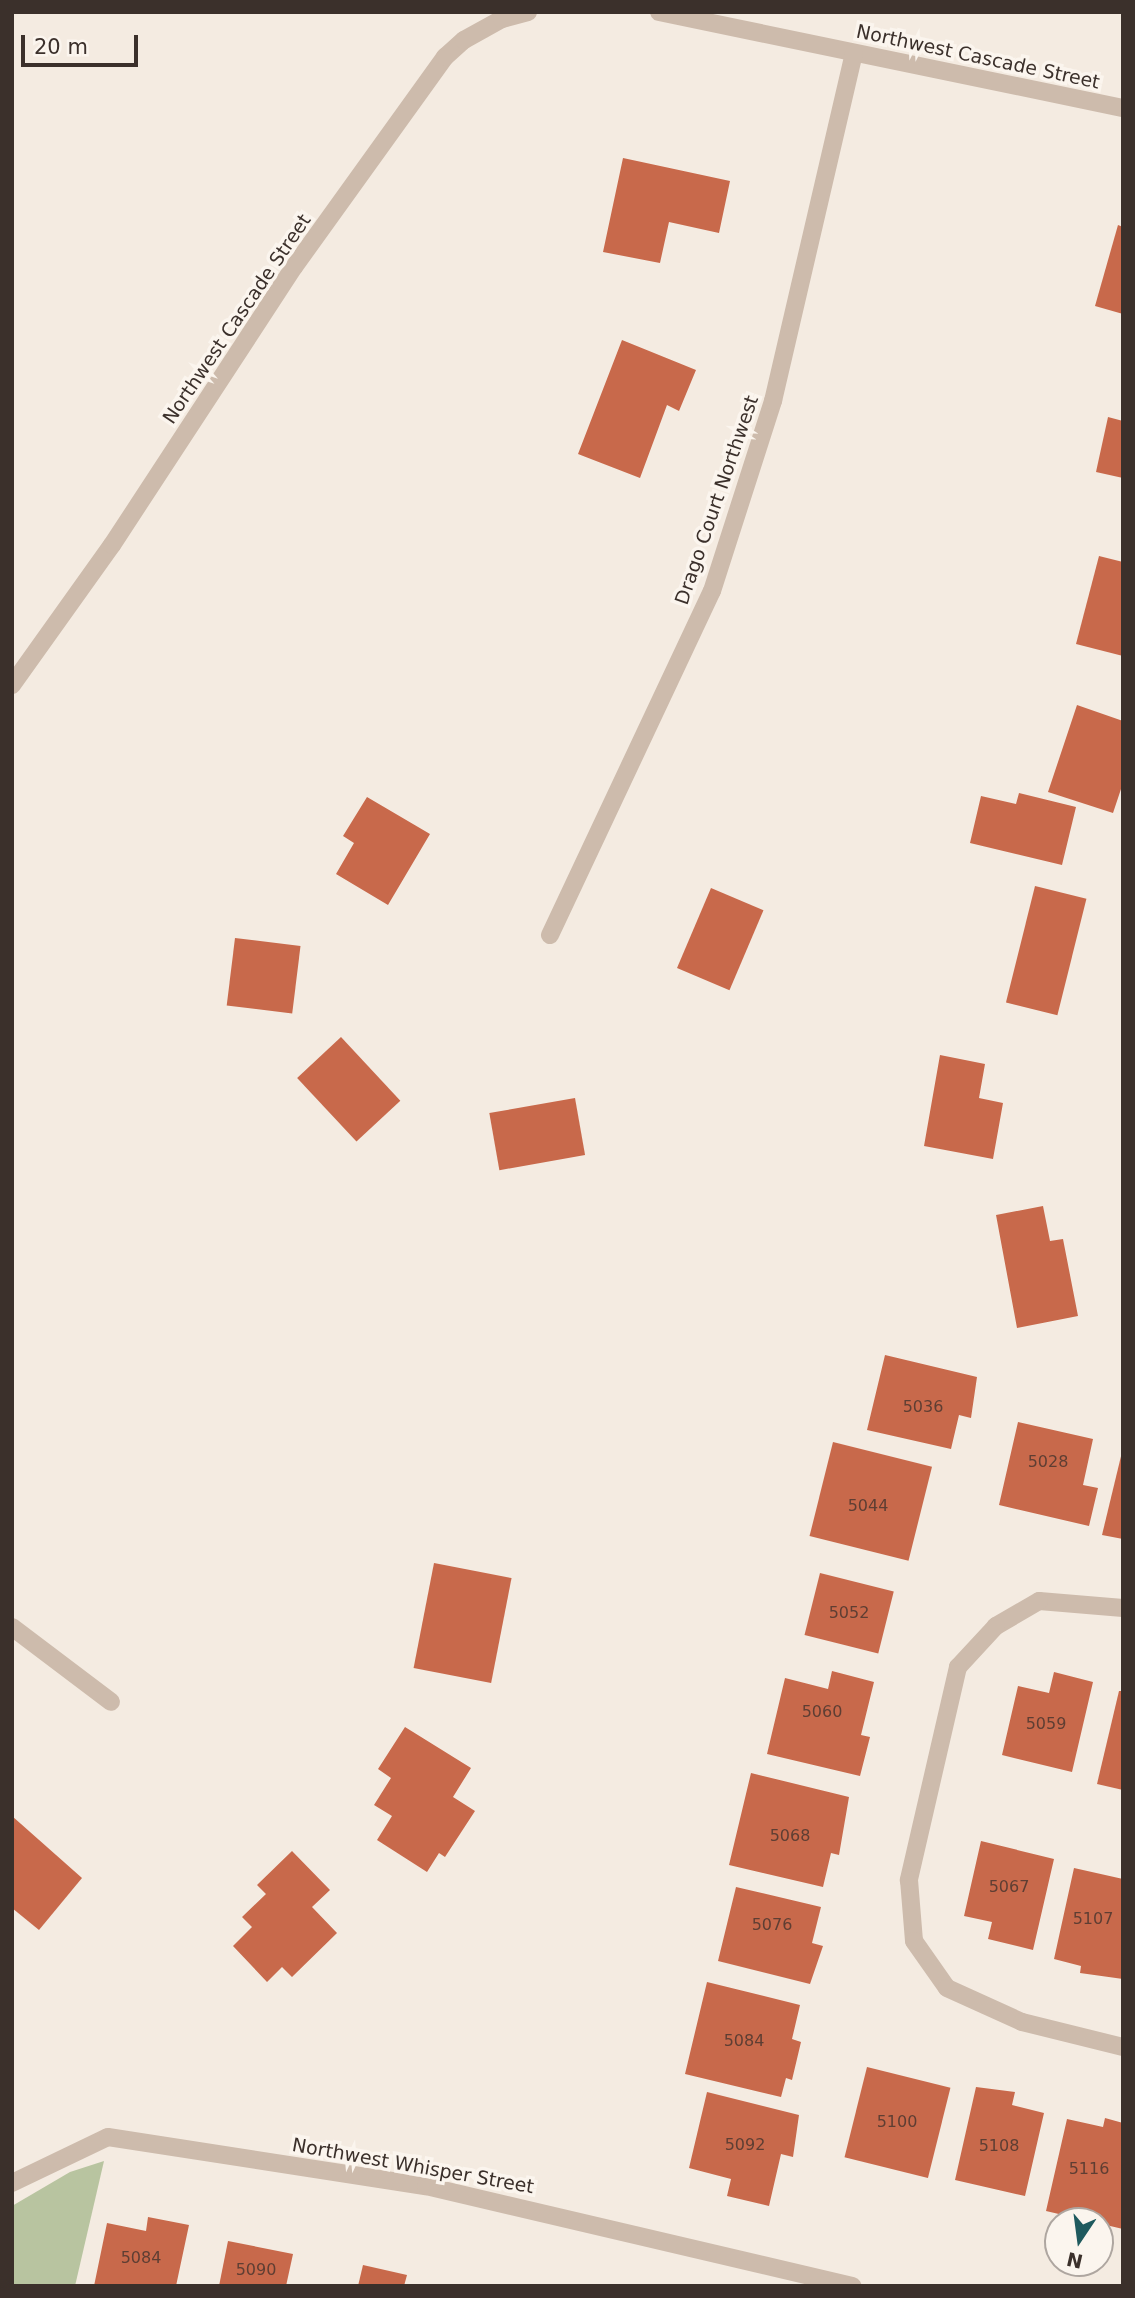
<!DOCTYPE html>
<html>
<head>
<meta charset="utf-8">
<style>
	body { margin:0 }
	#map { position:relative; width:1135px; height:2298px; overflow:hidden; background:#f4ebe1; font-family:"DejaVu Sans",sans-serif }
	div>[style] { position:absolute }
	.green>* { inset:0; background:#b8c4a0 }
	.building>* { inset:0; background:#c8694b; transform-origin:0 0 }
	.minor>* { height:18px; margin:-9px; padding:0 9px; transform-origin:9px; border-radius:9px; background:#cdbbac }
	span { translate:-50% -50%; white-space:nowrap; text-align:center; line-height:1.15; -webkit-text-stroke:7px #fbf5ee; paint-order:stroke }
	.number-label { font-size:16px; color:#5e3e33 }
	.number-label span { -webkit-text-stroke-width:0 }
	.street-label { font-size:19px; color:#3b302b }
	.frame { position:absolute; inset:0; border:14px solid #3b302b; pointer-events:none }
	.north { position:absolute; left:1044px; top:2207px; width:70px; height:70px; box-sizing:border-box; background:#fbf5ee; border:2px solid #aea6a0; border-radius:50%; rotate:193deg; font-size:19px; font-weight:700; line-height:28px; text-align:center; color:#3b302b }
	.north::after { content:''; display:block; margin:auto; width:24px; height:32px; background:#1f5a5e; clip-path:polygon(50% 0,100% 100%,50% 72%,0 100%) }
	.scale { position:absolute; left:21px; top:35px; width:117px; height:32px; box-sizing:border-box; border:4px solid #3b302b; border-top:0; padding-left:9px; font-size:21px; line-height:24px; white-space:nowrap; color:#3b302b; -webkit-text-stroke:5px #fbf5ee; paint-order:stroke }
</style>
</head>
<body>
<div id="map">
	<div class="green">
		<i style="clip-path:polygon(104px 2161px,75px 2286px,12px 2286px,12px 2206px,70px 2172px)"></i>
	</div>
	<div class="building">
		<i style="clip-path:polygon(623px 158px,730px 181px,719px 233px,669px 222px,660px 263px,603px 252px)"></i>
		<i style="clip-path:polygon(1118px 225px,1123px 227px,1123px 314px,1095px 306px)"></i>
		<i style="clip-path:polygon(622px 340px,696px 370px,679px 411px,667px 405px,640px 478px,578px 454px)"></i>
		<i style="clip-path:polygon(1108px 417px,1123px 421px,1123px 478px,1096px 472px)"></i>
		<i style="clip-path:polygon(1099px 556px,1123px 562px,1123px 656px,1076px 644px)"></i>
		<i style="clip-path:polygon(1077px 705px,1123px 721px,1123px 783px,1113px 813px,1048px 792px)"></i>
		<i style="clip-path:polygon(1019px 793px,1076px 807px,1062px 865px,970px 843px,981px 796px,1016px 804px)"></i>
		<i style="clip-path:polygon(367px 797px,430px 834px,388px 905px,336px 874px,354px 843px,343px 836px)"></i>
		<i style="left:1035px;top:886px;width:53px;height:120px;rotate:14deg"></i>
		<i style="left:711px;top:888px;width:57px;height:87px;rotate:23deg"></i>
		<i style="left:235px;top:938px;width:66px;height:68px;rotate:7deg"></i>
		<i style="left:341px;top:1037px;width:87px;height:60px;rotate:47deg"></i>
		<i style="clip-path:polygon(940px 1055px,985px 1064px,979px 1098px,1003px 1103px,993px 1159px,924px 1146px)"></i>
		<i style="left:575px;top:1098px;width:58px;height:87px;rotate:80deg"></i>
		<i style="clip-path:polygon(1043px 1206px,1050px 1241px,1063px 1239px,1078px 1316px,1017px 1328px,996px 1215px)"></i>
		<i style="clip-path:polygon(885px 1355px,977px 1377px,971px 1418px,959px 1415px,951px 1449px,867px 1430px)"></i>
		<i style="clip-path:polygon(1018px 1422px,1093px 1439px,1083px 1485px,1098px 1488px,1089px 1526px,999px 1505px)"></i>
		<i style="left:833px;top:1442px;width:102px;height:97px;rotate:14deg"></i>
		<i style="clip-path:polygon(1122px 1452px,1123px 1452px,1123px 1539px,1102px 1535px)"></i>
		<i style="left:434px;top:1563px;width:79px;height:107px;rotate:11deg"></i>
		<i style="left:820px;top:1573px;width:76px;height:64px;rotate:14deg"></i>
		<i style="clip-path:polygon(832px 1671px,874px 1682px,861px 1735px,870px 1737px,860px 1776px,767px 1754px,785px 1678px,828px 1689px)"></i>
		<i style="clip-path:polygon(1054px 1672px,1093px 1682px,1072px 1772px,1002px 1755px,1018px 1686px,1049px 1693px)"></i>
		<i style="clip-path:polygon(1119px 1691px,1123px 1691px,1123px 1790px,1097px 1784px)"></i>
		<i style="clip-path:polygon(405px 1727px,471px 1768px,453px 1797px,475px 1811px,445px 1857px,439px 1853px,427px 1872px,377px 1840px,392px 1816px,374px 1805px,391px 1778px,378px 1769px)"></i>
		<i style="clip-path:polygon(751px 1773px,849px 1797px,839px 1855px,831px 1853px,823px 1887px,729px 1865px)"></i>
		<i style="clip-path:polygon(12px 1816px,82px 1878px,39px 1930px,12px 1908px)"></i>
		<i style="clip-path:polygon(981px 1841px,1054px 1859px,1033px 1950px,988px 1939px,992px 1922px,964px 1916px)"></i>
		<i style="clip-path:polygon(292px 1851px,330px 1890px,312px 1907px,337px 1933px,292px 1977px,282px 1967px,267px 1982px,233px 1946px,252px 1927px,242px 1917px,266px 1894px,257px 1885px)"></i>
		<i style="clip-path:polygon(1074px 1868px,1123px 1879px,1123px 1979px,1080px 1973px,1081px 1966px,1054px 1959px)"></i>
		<i style="clip-path:polygon(736px 1887px,821px 1907px,812px 1943px,823px 1946px,810px 1984px,718px 1961px)"></i>
		<i style="clip-path:polygon(707px 1982px,800px 2005px,792px 2039px,801px 2042px,792px 2080px,786px 2078px,781px 2097px,685px 2074px)"></i>
		<i style="left:867px;top:2067px;width:86px;height:93px;rotate:14deg"></i>
		<i style="clip-path:polygon(976px 2087px,1015px 2092px,1012px 2105px,1044px 2113px,1025px 2196px,955px 2180px)"></i>
		<i style="clip-path:polygon(707px 2092px,799px 2115px,793px 2157px,781px 2154px,769px 2206px,727px 2196px,731px 2179px,689px 2168px)"></i>
		<i style="clip-path:polygon(1105px 2118px,1123px 2123px,1123px 2229px,1046px 2211px,1067px 2119px,1103px 2127px)"></i>
		<i style="clip-path:polygon(148px 2217px,189px 2225px,176px 2286px,94px 2286px,107px 2223px,146px 2231px)"></i>
		<i style="clip-path:polygon(228px 2241px,293px 2254px,286px 2286px,219px 2286px)"></i>
		<i style="clip-path:polygon(363px 2265px,407px 2275px,404px 2286px,358px 2286px)"></i>
	</div>
	<div class="minor">
		<i style="left:659px;top:12px;width:474px;rotate:11.7deg"></i>
		<i style="left:12px;top:685px;width:172px;rotate:-54.5deg"></i>
		<i style="left:112px;top:545px;width:332px;rotate:-56.8deg"></i>
		<i style="left:294px;top:267px;width:259px;rotate:-54.3deg"></i>
		<i style="left:445px;top:57px;width:25px;rotate:-42deg"></i>
		<i style="left:464px;top:40px;width:43px;rotate:-28.9deg"></i>
		<i style="left:502px;top:19px;width:27px;rotate:-15deg"></i>
		<i style="left:550px;top:935px;width:380px;rotate:-64.8deg"></i>
		<i style="left:712px;top:591px;width:200px;rotate:-72.2deg"></i>
		<i style="left:773px;top:401px;width:357px;rotate:-76.9deg"></i>
		<i style="left:1123px;top:1608px;width:84px;rotate:-175.2deg"></i>
		<i style="left:1039px;top:1601px;width:50px;rotate:149.8deg"></i>
		<i style="left:996px;top:1626px;width:56px;rotate:132.8deg"></i>
		<i style="left:958px;top:1667px;width:219px;rotate:103deg"></i>
		<i style="left:909px;top:1880px;width:61px;rotate:85.3deg"></i>
		<i style="left:914px;top:1941px;width:57px;rotate:54.9deg"></i>
		<i style="left:947px;top:1988px;width:82px;rotate:24.4deg"></i>
		<i style="left:1022px;top:2022px;width:104px;rotate:13.9deg"></i>
		<i style="left:12px;top:1627px;width:124px;rotate:37.1deg"></i>
		<i style="left:12px;top:2183px;width:106px;rotate:-25.6deg"></i>
		<i style="left:108px;top:2137px;width:322px;rotate:8.8deg"></i>
		<i style="left:426px;top:2186px;width:438px;rotate:13.2deg"></i>
	</div>
	<div class="number-label">
		<span style="left:923px;top:1407px">5036</span>
		<span style="left:1048px;top:1462px">5028</span>
		<span style="left:868px;top:1506px">5044</span>
		<span style="left:849px;top:1613px">5052</span>
		<span style="left:822px;top:1712px">5060</span>
		<span style="left:1046px;top:1724px">5059</span>
		<span style="left:790px;top:1836px">5068</span>
		<span style="left:1009px;top:1887px">5067</span>
		<span style="left:1093px;top:1919px">5107</span>
		<span style="left:772px;top:1925px">5076</span>
		<span style="left:744px;top:2041px">5084</span>
		<span style="left:897px;top:2122px">5100</span>
		<span style="left:745px;top:2145px">5092</span>
		<span style="left:999px;top:2146px">5108</span>
		<span style="left:1089px;top:2169px">5116</span>
		<span style="left:141px;top:2258px">5084</span>
		<span style="left:256px;top:2270px">5090</span>
	</div>
	<div class="street-label">
		<span style="left:978px;top:57px;rotate:12deg">Northwest Cascade Street</span>
		<span style="left:237px;top:319px;rotate:-56deg">Northwest Cascade Street</span>
		<span style="left:717px;top:500px;rotate:-71deg">Drago Court Northwest</span>
		<span style="left:413px;top:2166px;rotate:10deg">Northwest Whisper Street</span>
	</div>
	<div class="frame"></div>
	<div class="north">N</div>
	<div class="scale">20 m</div>
</div>
</body>
</html>
